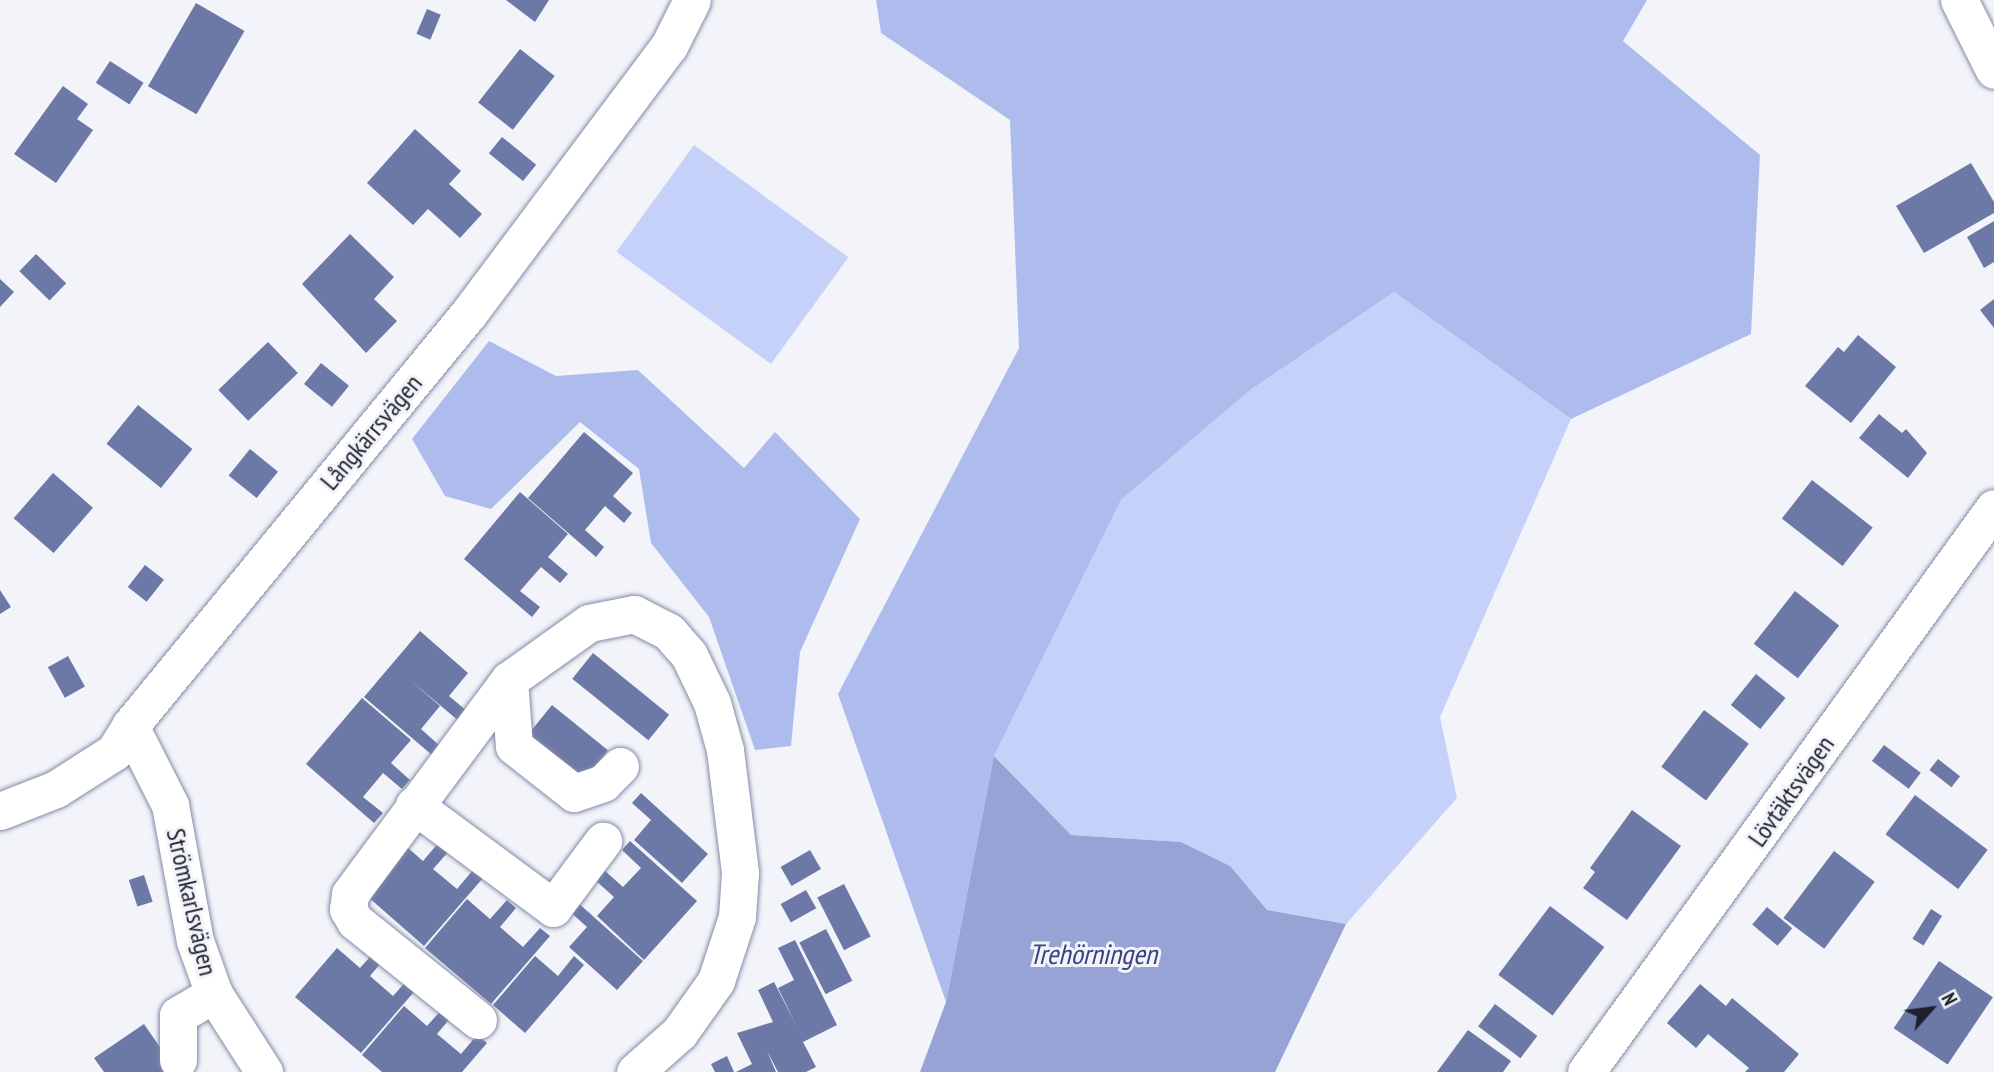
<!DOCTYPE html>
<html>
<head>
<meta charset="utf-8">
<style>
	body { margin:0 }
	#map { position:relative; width:1994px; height:1072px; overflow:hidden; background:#f2f4fa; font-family:"PT Sans Narrow",sans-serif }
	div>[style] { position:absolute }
	.green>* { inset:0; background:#c6d1fa; transform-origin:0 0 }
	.forest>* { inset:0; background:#aebced }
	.water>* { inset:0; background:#96a3d4 }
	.building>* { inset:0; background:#6c78a6; transform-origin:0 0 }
	.roads { filter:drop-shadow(0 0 2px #838ba7) drop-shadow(0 0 2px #838ba7) }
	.minor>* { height:37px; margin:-18.5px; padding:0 18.5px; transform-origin:18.5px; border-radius:18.5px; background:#fff }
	span { translate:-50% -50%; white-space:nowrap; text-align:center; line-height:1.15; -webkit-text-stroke:6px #f2f4fa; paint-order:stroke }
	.street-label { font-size:26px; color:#1e212c }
	.water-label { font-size:28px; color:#37427f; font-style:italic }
	.north { position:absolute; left:1896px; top:974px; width:70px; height:70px; -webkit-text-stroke:5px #f2f4fa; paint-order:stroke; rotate:62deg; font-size:19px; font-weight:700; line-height:28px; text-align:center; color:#1e212c }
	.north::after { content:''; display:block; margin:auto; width:24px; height:32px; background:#1e212c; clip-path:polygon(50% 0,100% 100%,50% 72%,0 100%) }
</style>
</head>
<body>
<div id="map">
	<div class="green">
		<i style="left:694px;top:145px;width:191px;height:132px;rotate:36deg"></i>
		<i style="clip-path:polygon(1394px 292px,1571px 419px,1440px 717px,1457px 798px,1346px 924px,1267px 910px,1229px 866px,1181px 842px,1071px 835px,994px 756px,1121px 500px,1249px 391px)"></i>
	</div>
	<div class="forest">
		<i style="clip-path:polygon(876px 0,1647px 0,1623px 41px,1760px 155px,1751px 334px,1571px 419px,1394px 292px,1249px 391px,1121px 500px,994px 756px,946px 1002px,838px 694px,1019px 348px,1010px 120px,881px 33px)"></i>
		<i style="clip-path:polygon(489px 341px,556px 376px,638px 370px,744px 468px,775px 432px,860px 519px,800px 652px,791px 746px,755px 750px,709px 617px,651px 543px,639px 469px,580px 422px,491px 509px,445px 496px,412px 439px)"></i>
	</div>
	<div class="water">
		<i style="clip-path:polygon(994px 756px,1071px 835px,1181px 842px,1230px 866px,1267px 910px,1346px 924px,1275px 1072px,920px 1072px,946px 1002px)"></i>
	</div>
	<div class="building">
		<i style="clip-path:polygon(506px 0,549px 0,535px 22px)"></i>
		<i style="left:196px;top:3px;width:56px;height:96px;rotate:30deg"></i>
		<i style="left:427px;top:9px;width:15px;height:27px;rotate:23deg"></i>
		<i style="left:520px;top:49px;width:44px;height:68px;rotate:38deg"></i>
		<i style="left:110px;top:61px;width:40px;height:26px;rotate:33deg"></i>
		<i style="clip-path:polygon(63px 86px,88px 104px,77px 119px,93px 130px,56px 183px,14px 154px)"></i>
		<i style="clip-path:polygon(415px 129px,461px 171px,449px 184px,482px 214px,460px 238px,428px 209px,413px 225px,367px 183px)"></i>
		<i style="left:502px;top:137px;width:44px;height:21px;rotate:39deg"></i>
		<i style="clip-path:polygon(1971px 163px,1994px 202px,1994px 213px,1924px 253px,1896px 206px)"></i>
		<i style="clip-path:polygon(1994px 221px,1994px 262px,1984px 268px,1967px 237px)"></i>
		<i style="clip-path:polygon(350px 234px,394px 277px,374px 299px,397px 321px,366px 353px,302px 284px)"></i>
		<i style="left:36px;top:254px;width:42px;height:24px;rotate:44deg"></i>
		<i style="clip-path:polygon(0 279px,14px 292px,0 307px)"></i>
		<i style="clip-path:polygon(1994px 299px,1994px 328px,1980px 310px)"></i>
		<i style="clip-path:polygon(1858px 335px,1896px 367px,1851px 423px,1805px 386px,1838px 347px,1844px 352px)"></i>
		<i style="left:268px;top:342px;width:43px;height:69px;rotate:46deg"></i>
		<i style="left:321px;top:363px;width:36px;height:27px;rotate:39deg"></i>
		<i style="left:138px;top:405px;width:70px;height:50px;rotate:39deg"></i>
		<i style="clip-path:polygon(1879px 414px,1902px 433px,1906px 429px,1927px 453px,1908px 478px,1859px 438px)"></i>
		<i style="clip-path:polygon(584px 432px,633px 473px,613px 496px,632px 513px,624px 523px,605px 506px,585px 530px,604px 547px,596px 557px,528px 498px)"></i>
		<i style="left:250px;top:449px;width:36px;height:34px;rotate:39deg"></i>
		<i style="left:53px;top:473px;width:53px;height:60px;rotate:41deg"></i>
		<i style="left:1812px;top:480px;width:77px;height:49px;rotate:38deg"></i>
		<i style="clip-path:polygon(520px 492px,568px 534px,548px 557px,568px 574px,560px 583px,541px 567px,520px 591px,540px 607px,532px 617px,464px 559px)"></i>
		<i style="left:145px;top:565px;width:24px;height:28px;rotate:38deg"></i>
		<i style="clip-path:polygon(0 590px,11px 607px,0 614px)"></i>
		<i style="left:1795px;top:591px;width:56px;height:67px;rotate:38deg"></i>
		<i style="clip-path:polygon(420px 631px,468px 673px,449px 696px,468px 712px,460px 722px,409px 679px,440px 706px,421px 729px,440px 746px,432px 755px,364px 697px)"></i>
		<i style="left:593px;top:653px;width:98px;height:33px;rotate:39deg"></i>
		<i style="left:68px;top:656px;width:35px;height:23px;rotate:61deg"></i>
		<i style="left:1756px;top:674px;width:38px;height:40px;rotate:39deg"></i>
		<i style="clip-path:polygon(362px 698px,411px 740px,391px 763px,410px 780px,402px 789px,383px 773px,363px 797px,383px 813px,374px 823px,306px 764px)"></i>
		<i style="left:552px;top:705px;width:72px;height:38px;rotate:39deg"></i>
		<i style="left:1704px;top:710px;width:56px;height:71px;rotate:37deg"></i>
		<i style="left:1884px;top:745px;width:46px;height:20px;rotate:37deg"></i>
		<i style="left:1938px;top:759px;width:28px;height:14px;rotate:38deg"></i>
		<i style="clip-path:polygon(641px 793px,708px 854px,682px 883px,634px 840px,651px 820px,632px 803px)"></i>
		<i style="left:1915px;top:795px;width:91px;height:49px;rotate:37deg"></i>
		<i style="clip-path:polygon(1632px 810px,1681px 846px,1627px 920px,1583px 888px,1595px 872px,1590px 868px)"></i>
		<i style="clip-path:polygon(400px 841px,423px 861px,440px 841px,450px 850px,433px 869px,457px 889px,473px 870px,483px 878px,424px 946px,359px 889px)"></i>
		<i style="clip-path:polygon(630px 841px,697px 901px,644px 960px,597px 916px,614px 897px,595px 880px,604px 870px,623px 887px,641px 868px,622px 850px)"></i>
		<i style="left:810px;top:850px;width:22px;height:34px;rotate:60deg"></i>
		<i style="left:1834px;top:851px;width:51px;height:84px;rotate:37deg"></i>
		<i style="left:144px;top:875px;width:28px;height:16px;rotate:72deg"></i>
		<i style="left:844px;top:884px;width:59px;height:30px;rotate:63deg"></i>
		<i style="left:806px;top:890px;width:21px;height:29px;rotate:61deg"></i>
		<i style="clip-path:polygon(467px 899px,490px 919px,507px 900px,516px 908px,500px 927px,523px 947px,540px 928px,550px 936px,491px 1004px,425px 948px)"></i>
		<i style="clip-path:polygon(576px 901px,643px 961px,617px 990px,569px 947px,587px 927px,568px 910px)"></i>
		<i style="left:1550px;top:906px;width:68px;height:86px;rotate:37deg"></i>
		<i style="left:1767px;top:907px;width:33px;height:23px;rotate:40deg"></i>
		<i style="left:1931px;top:909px;width:13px;height:35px;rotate:32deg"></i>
		<i style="left:826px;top:929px;width:58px;height:30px;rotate:63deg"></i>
		<i style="clip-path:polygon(795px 940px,837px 1025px,803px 1042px,816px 1067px,806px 1072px,778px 1072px,767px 1051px,776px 1072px,736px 1072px,752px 1064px,737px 1033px,773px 1022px,758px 990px,774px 982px,797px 1027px,778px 988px,794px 980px,778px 948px)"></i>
		<i style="clip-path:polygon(337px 948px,360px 968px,377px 949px,386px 957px,370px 976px,393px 996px,410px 977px,420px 985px,361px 1053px,295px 997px)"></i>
		<i style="clip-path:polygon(535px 956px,558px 976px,574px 956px,584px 965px,525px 1033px,493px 1005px)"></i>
		<i style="left:1939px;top:961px;width:65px;height:81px;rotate:34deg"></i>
		<i style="clip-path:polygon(1700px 984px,1726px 1006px,1732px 998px,1799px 1054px,1784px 1072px,1745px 1072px,1749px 1068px,1708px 1034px,1696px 1048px,1667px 1023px)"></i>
		<i style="left:1495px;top:1004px;width:53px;height:28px;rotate:37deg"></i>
		<i style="clip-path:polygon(404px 1006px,427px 1026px,444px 1007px,453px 1015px,437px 1034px,461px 1054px,477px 1035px,487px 1043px,462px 1072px,382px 1072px,362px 1055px)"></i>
		<i style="clip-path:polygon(144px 1024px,177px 1072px,104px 1072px,94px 1058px)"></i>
		<i style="clip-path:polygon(1468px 1030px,1511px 1061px,1503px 1072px,1437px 1072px)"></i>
		<i style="clip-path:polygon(727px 1056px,734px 1072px,715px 1072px,711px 1064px)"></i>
	</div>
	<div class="roads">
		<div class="minor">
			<i style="left:1959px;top:0;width:78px;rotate:63.4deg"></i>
			<i style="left:509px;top:680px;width:66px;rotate:85.7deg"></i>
			<i style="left:514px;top:746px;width:76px;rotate:38.1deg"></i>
			<i style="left:574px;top:793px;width:31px;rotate:-19deg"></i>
			<i style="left:603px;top:783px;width:24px;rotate:-45deg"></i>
			<i style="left:130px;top:726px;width:89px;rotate:63.1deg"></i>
			<i style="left:170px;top:805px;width:138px;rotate:79.6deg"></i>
			<i style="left:195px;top:941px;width:56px;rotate:70.3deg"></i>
			<i style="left:214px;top:994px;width:93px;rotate:57.3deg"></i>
			<i style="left:414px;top:805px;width:173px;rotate:36.5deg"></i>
			<i style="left:553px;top:908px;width:84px;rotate:-53.3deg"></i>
			<i style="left:0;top:811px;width:60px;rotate:-21.4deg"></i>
			<i style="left:56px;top:789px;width:69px;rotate:-32.5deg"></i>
			<i style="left:114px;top:752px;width:31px;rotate:-58deg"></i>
			<i style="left:130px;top:726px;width:534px;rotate:-50.62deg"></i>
			<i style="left:469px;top:313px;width:334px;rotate:-53.2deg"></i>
			<i style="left:669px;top:46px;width:51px;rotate:-63.4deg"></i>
			<i style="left:478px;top:1020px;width:158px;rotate:-141.2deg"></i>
			<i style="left:355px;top:921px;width:14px;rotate:-120deg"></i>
			<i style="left:348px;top:909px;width:15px;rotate:-82deg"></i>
			<i style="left:350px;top:894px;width:267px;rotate:-53.4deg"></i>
			<i style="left:509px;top:680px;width:98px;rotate:-35.5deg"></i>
			<i style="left:589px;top:623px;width:46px;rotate:-11.3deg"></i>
			<i style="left:634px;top:614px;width:39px;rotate:27deg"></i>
			<i style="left:669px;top:632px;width:30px;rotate:49deg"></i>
			<i style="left:689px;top:655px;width:53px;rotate:64.4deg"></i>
			<i style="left:712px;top:703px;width:49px;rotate:74.5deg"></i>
			<i style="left:725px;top:750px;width:124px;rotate:83deg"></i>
			<i style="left:740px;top:873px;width:44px;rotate:93.9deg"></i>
			<i style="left:737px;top:917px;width:67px;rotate:108.2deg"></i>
			<i style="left:716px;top:981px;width:64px;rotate:125.4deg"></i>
			<i style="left:679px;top:1033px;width:59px;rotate:138.4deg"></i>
			<i style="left:178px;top:1060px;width:45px;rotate:-90deg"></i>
			<i style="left:178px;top:1015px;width:42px;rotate:-30.3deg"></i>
			<i style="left:1586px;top:1072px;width:696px;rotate:-54.12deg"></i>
		</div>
	</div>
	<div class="street-label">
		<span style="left:371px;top:432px;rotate:-50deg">Långkärrsvägen</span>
		<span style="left:1791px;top:791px;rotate:-55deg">Lövtäktsvägen</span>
		<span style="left:192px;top:902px;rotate:77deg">Strömkarlsvägen</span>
	</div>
	<div class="water-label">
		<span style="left:1093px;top:954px">Trehörningen</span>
	</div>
	<div class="north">N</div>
</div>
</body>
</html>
